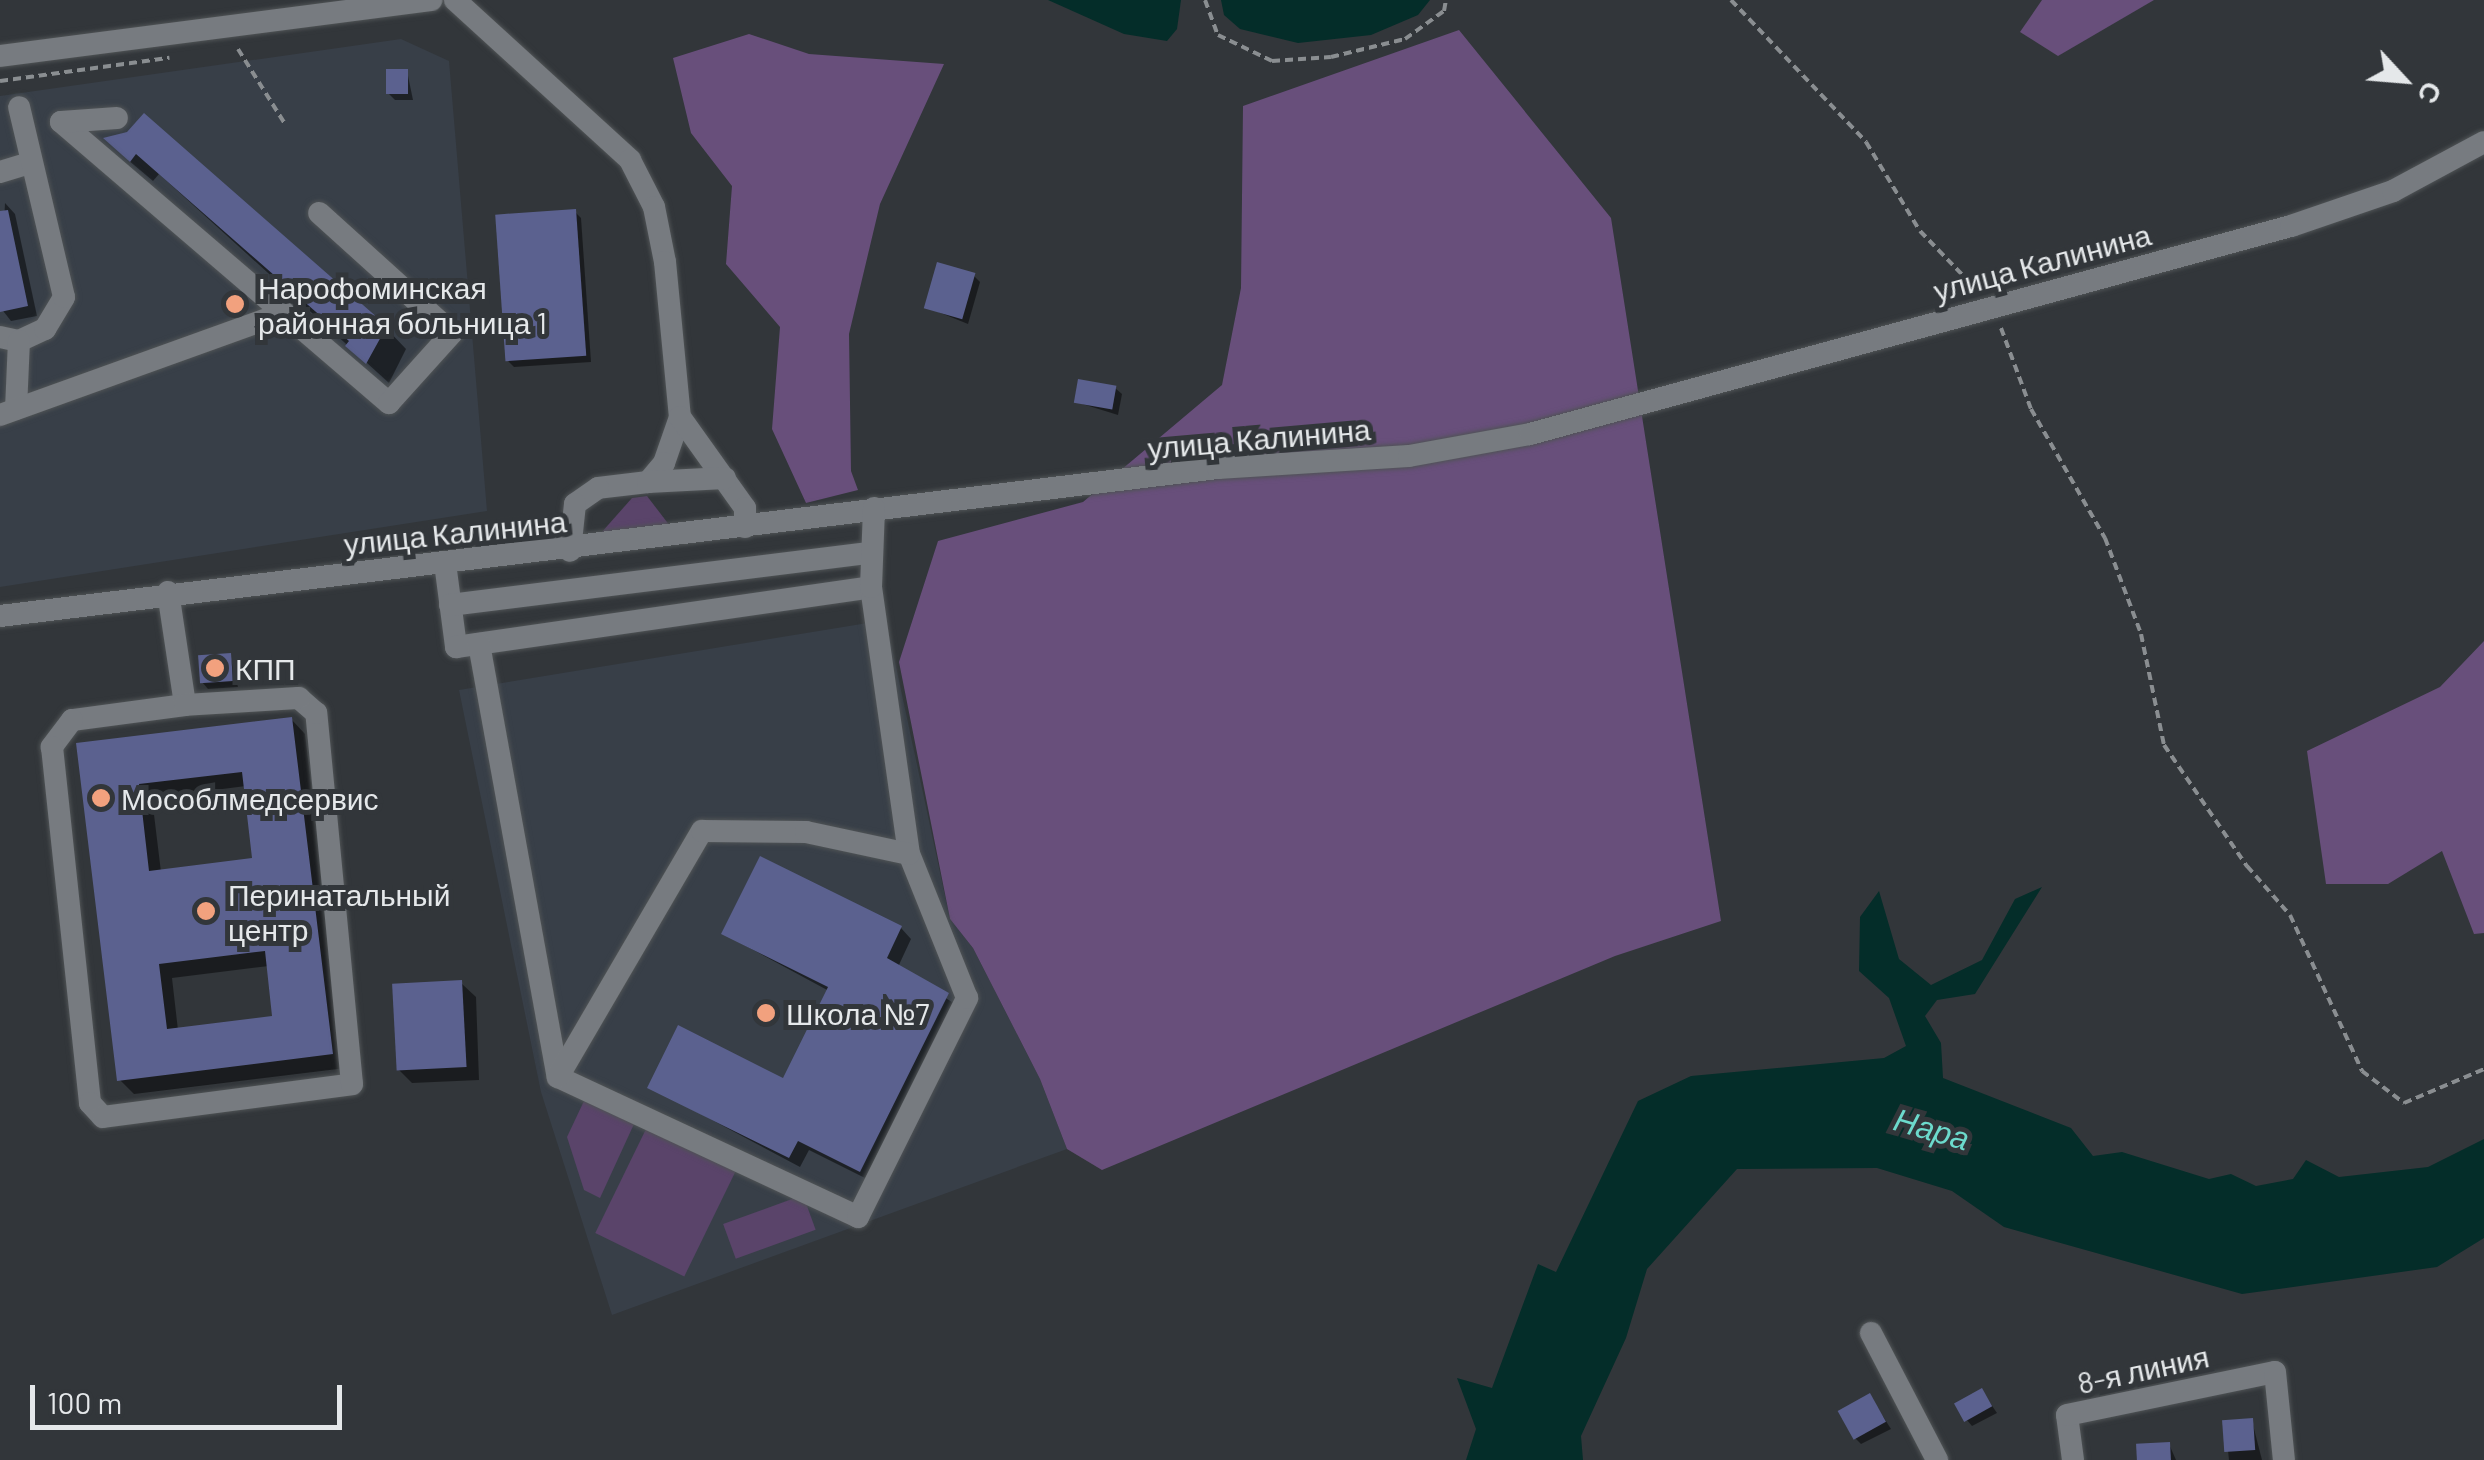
<!DOCTYPE html>
<html>
<head>
<meta charset="utf-8">
<style>
	body { margin:0 }
	#map { position:relative; width:2484px; height:1460px; overflow:hidden; background:#32363a; font-family:Barlow,sans-serif }
	div>[style] { position:absolute }
	.built>* { inset:0; background:#383f48 }
	.green>* { inset:0; background:#5a446a; transform-origin:0 0 }
	.forest>* { inset:0; background:#684f7b }
	.water>* { inset:0; background:#042d29 }
	.shadow>* { inset:0; background:#0007 }
	.building>* { inset:0; background:#5b618f; transform-origin:0 0 }
	.path>* { height:4px; margin-top:-2px; transform-origin:0; background:repeating-linear-gradient(90deg,#8a8e91 0 8px,transparent 0 13px) }
	.roads { filter:drop-shadow(0 0 2px #4f5355) drop-shadow(0 0 2px #4f5355) }
	.minor>* { height:22px; margin:-11px; padding:0 11px; transform-origin:11px; border-radius:11px; background:#777b80 }
	.dots>* { width:28px; height:28px; translate:-50% -50%; box-sizing:border-box; border:5px solid #32363a; border-radius:50% }
	span { translate:-50% -50%; white-space:nowrap; text-align:center; line-height:1.15; -webkit-text-stroke:10px #32363a; paint-order:stroke }
	.street-label { font-size:30px; color:#e5e8ea }
	.poi-label { font-size:30px; color:#e5e8ea }
	.left { translate:0 -50%; text-align:left }
	.water-label { font-size:32px; color:#6cdacc; font-style:italic }
	.north { position:absolute; left:2354px; top:30px; width:100px; height:100px; -webkit-text-stroke:8px #32363a; paint-order:stroke; rotate:116deg; font-size:28px; font-weight:700; line-height:40px; text-align:center; color:#e5e8ea }
	.north::after { content:''; display:block; margin:auto; width:35px; height:45px; background:#e5e8ea; clip-path:polygon(50% 0,100% 100%,50% 72%,0 100%) }
	.scale { position:absolute; left:30px; top:1385px; width:312px; height:45px; box-sizing:border-box; border:5px solid #e5e8ea; border-top:0; padding-left:12px; font-size:30px; line-height:35px; white-space:nowrap; color:#e5e8ea; -webkit-text-stroke:8px #32363a; paint-order:stroke }
</style>
</head>
<body>
<div id="map">
	<div class="built">
		<i style="clip-path:polygon(401px 39px,449px 61px,487px 511px,0 587px,0 96px)"></i>
		<i style="clip-path:polygon(886px 620px,950px 919px,973px 948px,1040px 1079px,1067px 1149px,612px 1315px,541px 1092px,459px 690px)"></i>
	</div>
	<div class="green">
		<i style="clip-path:polygon(647px 496px,670px 526px,601px 533px,632px 498px)"></i>
		<i style="clip-path:polygon(584px 1101px,634px 1124px,600px 1198px,584px 1190px,567px 1137px)"></i>
		<i style="left:647px;top:1127px;width:99px;height:118px;rotate:26deg"></i>
		<i style="left:803px;top:1195px;width:37px;height:85px;rotate:70deg"></i>
	</div>
	<div class="forest">
		<i style="clip-path:polygon(2042px 0,2154px 0,2058px 56px,2020px 32px)"></i>
		<i style="clip-path:polygon(1459px 30px,1611px 218px,1721px 921px,1615px 956px,1102px 1170px,1067px 1149px,1040px 1079px,973px 948px,950px 919px,899px 662px,938px 541px,1083px 502px,1222px 385px,1241px 288px,1243px 106px)"></i>
		<i style="clip-path:polygon(749px 34px,809px 54px,944px 64px,880px 204px,849px 334px,851px 471px,858px 490px,806px 503px,772px 429px,780px 327px,726px 264px,732px 186px,691px 133px,673px 58px)"></i>
		<i style="clip-path:polygon(2484px 641px,2484px 933px,2474px 934px,2442px 851px,2388px 884px,2326px 884px,2307px 751px,2440px 687px)"></i>
	</div>
	<div class="water">
		<i style="clip-path:polygon(1048px 0,1181px 0,1177px 29px,1167px 41px,1124px 34px)"></i>
		<i style="clip-path:polygon(1221px 0,1430px 0,1418px 15px,1371px 35px,1298px 43px,1240px 29px,1224px 15px)"></i>
		<i style="clip-path:polygon(2042px 887px,1975px 994px,1937px 1000px,1925px 1016px,1941px 1043px,1943px 1078px,2071px 1128px,2093px 1156px,2122px 1152px,2209px 1179px,2231px 1174px,2256px 1186px,2293px 1179px,2306px 1160px,2339px 1177px,2428px 1167px,2484px 1139px,2484px 1238px,2437px 1267px,2242px 1294px,2004px 1227px,1952px 1191px,1877px 1168px,1737px 1169px,1647px 1269px,1626px 1338px,1581px 1436px,1583px 1460px,1466px 1460px,1476px 1429px,1457px 1378px,1492px 1388px,1538px 1264px,1556px 1272px,1638px 1101px,1691px 1076px,1884px 1058px,1906px 1046px,1889px 998px,1859px 971px,1860px 917px,1879px 891px,1899px 959px,1931px 985px,1982px 960px,2015px 899px)"></i>
	</div>
	<div class="shadow">
		<i style="clip-path:polygon(407px 71px,413px 100px,395px 100px,388px 93px)"></i>
		<i style="clip-path:polygon(128px 134px,385px 327px,406px 349px,389px 383px,159px 174px,153px 181px,128px 160px)"></i>
		<i style="clip-path:polygon(5px 203px,15px 214px,37px 316px,11px 321px,0 307px)"></i>
		<i style="clip-path:polygon(575px 212px,581px 218px,591px 362px,514px 367px,508px 361px)"></i>
		<i style="clip-path:polygon(973px 275px,980px 282px,968px 324px,926px 307px)"></i>
		<i style="clip-path:polygon(1115px 388px,1122px 394px,1118px 415px,1076px 402px)"></i>
		<i style="clip-path:polygon(230px 656px,238px 687px,208px 689px,202px 682px)"></i>
		<i style="clip-path:polygon(evenodd,291px 719px,305px 734px,346px 1068px,134px 1094px,119px 1079px,79px 746px,291px 719px,246px 786px,255px 860px,161px 872px,152px 798px,246px 786px,291px 719px,269px 966px,275px 1018px,178px 1030px,172px 978px,269px 966px)"></i>
		<i style="clip-path:polygon(901px 928px,911px 939px,898px 967px,958px 1006px,871px 1181px,809px 1150px,800px 1167px,650px 1087px,784px 1081px,829px 991px,724px 934px)"></i>
		<i style="clip-path:polygon(461px 983px,476px 997px,479px 1080px,412px 1083px,398px 1069px)"></i>
		<i style="clip-path:polygon(1982px 1391px,1997px 1413px,1972px 1426px,1966px 1419px)"></i>
		<i style="clip-path:polygon(1870px 1396px,1891px 1429px,1861px 1444px,1855px 1438px)"></i>
		<i style="clip-path:polygon(2252px 1421px,2262px 1460px,2229px 1460px,2225px 1423px)"></i>
		<i style="clip-path:polygon(2169px 1444px,2176px 1460px,2139px 1460px)"></i>
	</div>
	<div class="building">
		<i style="left:386px;top:69px;width:22px;height:25px"></i>
		<i style="clip-path:polygon(144px 113px,387px 326px,366px 364px,345px 346px,349px 341px,136px 154px,130px 162px,103px 138px,127px 132px)"></i>
		<i style="left:576px;top:209px;width:147px;height:81px;rotate:86deg"></i>
		<i style="clip-path:polygon(8px 210px,28px 306px,0 312px,0 211px)"></i>
		<i style="left:937px;top:262px;width:40px;height:48px;rotate:16deg"></i>
		<i style="left:1078px;top:379px;width:39px;height:24px;rotate:10deg"></i>
		<i style="left:231px;top:653px;width:28px;height:33px;rotate:86deg"></i>
		<i style="clip-path:polygon(evenodd,292px 717px,333px 1054px,117px 1081px,76px 743px,292px 717px,242px 772px,252px 858px,149px 871px,139px 784px,242px 772px,292px 717px,265px 951px,272px 1016px,167px 1029px,159px 964px,265px 951px)"></i>
		<i style="clip-path:polygon(760px 856px,902px 926px,887px 958px,949px 993px,860px 1172px,798px 1141px,789px 1158px,647px 1088px,678px 1025px,783px 1078px,828px 987px,721px 934px)"></i>
		<i style="left:462px;top:980px;width:87px;height:70px;rotate:87deg"></i>
		<i style="left:1982px;top:1388px;width:21px;height:32px;rotate:61deg"></i>
		<i style="left:1870px;top:1393px;width:33px;height:37px;rotate:61deg"></i>
		<i style="left:2253px;top:1418px;width:32px;height:31px;rotate:86deg"></i>
		<i style="left:2170px;top:1442px;width:18px;height:34px;rotate:87deg"></i>
	</div>
	<div class="path">
		<i style="left:1205px;top:0;width:37px;rotate:70deg"></i>
		<i style="left:1218px;top:35px;width:60px;rotate:25.7deg"></i>
		<i style="left:1272px;top:61px;width:59px;rotate:-3.9deg"></i>
		<i style="left:1331px;top:57px;width:76px;rotate:-13.7deg"></i>
		<i style="left:1405px;top:39px;width:48px;rotate:-35.7deg"></i>
		<i style="left:1444px;top:11px;width:11px;rotate:-80deg"></i>
		<i style="left:1731px;top:0;width:196px;rotate:46.4deg"></i>
		<i style="left:1866px;top:142px;width:104px;rotate:58.8deg"></i>
		<i style="left:1920px;top:231px;width:83px;rotate:46deg"></i>
		<i style="left:238px;top:49px;width:89px;rotate:57.9deg"></i>
		<i style="left:0;top:81px;width:171px;rotate:-7.8deg"></i>
		<i style="left:2001px;top:328px;width:86px;rotate:69.7deg"></i>
		<i style="left:2031px;top:409px;width:149px;rotate:60.2deg"></i>
		<i style="left:2105px;top:538px;width:103px;rotate:69.4deg"></i>
		<i style="left:2141px;top:634px;width:113px;rotate:78.3deg"></i>
		<i style="left:2164px;top:745px;width:147px;rotate:55.6deg"></i>
		<i style="left:2247px;top:866px;width:65px;rotate:48.7deg"></i>
		<i style="left:2290px;top:915px;width:172px;rotate:65.2deg"></i>
		<i style="left:2362px;top:1071px;width:53px;rotate:37.3deg"></i>
		<i style="left:2404px;top:1103px;width:87px;rotate:-23deg"></i>
	</div>
	<div class="roads">
		<div class="minor">
			<i style="left:455px;top:0;width:237px;rotate:42.4deg"></i>
			<i style="left:630px;top:160px;width:53px;rotate:62.9deg"></i>
			<i style="left:654px;top:207px;width:56px;rotate:78.7deg"></i>
			<i style="left:665px;top:262px;width:156px;rotate:84.5deg"></i>
			<i style="left:680px;top:417px;width:49px;rotate:109.2deg"></i>
			<i style="left:664px;top:463px;width:25px;rotate:130deg"></i>
			<i style="left:648px;top:482px;width:50px;rotate:173.2deg"></i>
			<i style="left:598px;top:488px;width:28px;rotate:145deg"></i>
			<i style="left:575px;top:504px;width:47px;rotate:96.1deg"></i>
			<i style="left:0;top:56px;width:435px;rotate:-7.4deg"></i>
			<i style="left:61px;top:122px;width:432px;rotate:40.6deg"></i>
			<i style="left:389px;top:403px;width:94px;rotate:-48deg"></i>
			<i style="left:452px;top:333px;width:179px;rotate:-137.9deg"></i>
			<i style="left:61px;top:122px;width:56px;rotate:-4.1deg"></i>
			<i style="left:0;top:172px;width:31px;rotate:-17deg"></i>
			<i style="left:0;top:337px;width:19px;rotate:12deg"></i>
			<i style="left:19px;top:341px;width:29px;rotate:-25deg"></i>
			<i style="left:45px;top:329px;width:37px;rotate:-59deg"></i>
			<i style="left:64px;top:297px;width:195px;rotate:-103.3deg"></i>
			<i style="left:16px;top:409px;width:68px;rotate:-87.5deg"></i>
			<i style="left:0;top:415px;width:302px;rotate:-19.8deg"></i>
			<i style="left:680px;top:417px;width:112px;rotate:54.5deg"></i>
			<i style="left:745px;top:508px;width:19px;rotate:90deg"></i>
			<i style="left:648px;top:482px;width:77px;rotate:-3deg"></i>
			<i style="left:445px;top:563px;width:85px;rotate:82.5deg"></i>
			<i style="left:456px;top:647px;width:419px;rotate:-8.2deg"></i>
			<i style="left:168px;top:592px;width:114px;rotate:81.4deg"></i>
			<i style="left:185px;top:705px;width:114px;rotate:172.4deg"></i>
			<i style="left:72px;top:720px;width:34px;rotate:127deg"></i>
			<i style="left:52px;top:747px;width:358px;rotate:83.9deg"></i>
			<i style="left:90px;top:1103px;width:19px;rotate:47deg"></i>
			<i style="left:103px;top:1117px;width:251px;rotate:-7.5deg"></i>
			<i style="left:352px;top:1084px;width:373px;rotate:-95.5deg"></i>
			<i style="left:316px;top:713px;width:23px;rotate:-139deg"></i>
			<i style="left:299px;top:698px;width:114px;rotate:176.5deg"></i>
			<i style="left:450px;top:605px;width:422px;rotate:-7.1deg"></i>
			<i style="left:0;top:616px;width:1227px;rotate:-6.93deg"></i>
			<i style="left:1218px;top:468px;width:191px;rotate:-3.6deg"></i>
			<i style="left:1409px;top:456px;width:123px;rotate:-10.3deg"></i>
			<i style="left:1530px;top:434px;width:789px;rotate:-15.29deg"></i>
			<i style="left:2291px;top:226px;width:108px;rotate:-18.9deg"></i>
			<i style="left:2393px;top:191px;width:103px;rotate:-28.3deg"></i>
			<i style="left:479px;top:644px;width:440px;rotate:79.7deg"></i>
			<i style="left:558px;top:1077px;width:331px;rotate:25deg"></i>
			<i style="left:858px;top:1217px;width:245px;rotate:-63.5deg"></i>
			<i style="left:967px;top:998px;width:155px;rotate:-111.9deg"></i>
			<i style="left:909px;top:854px;width:270px;rotate:-98.1deg"></i>
			<i style="left:871px;top:587px;width:79px;rotate:-87.8deg"></i>
			<i style="left:558px;top:1077px;width:285px;rotate:-59.7deg"></i>
			<i style="left:702px;top:831px;width:104px;rotate:0.6deg"></i>
			<i style="left:806px;top:832px;width:105px;rotate:12.1deg"></i>
			<i style="left:1871px;top:1333px;width:143px;rotate:62.5deg"></i>
			<i style="left:2073px;top:1460px;width:45px;rotate:-97.6deg"></i>
			<i style="left:2067px;top:1415px;width:212px;rotate:-11.7deg"></i>
			<i style="left:2275px;top:1372px;width:88px;rotate:84.2deg"></i>
		</div>
	</div>
	<div class="dots">
		<i style="left:235px;top:304px;background:#f2a17e"></i>
		<i style="left:215px;top:668px;background:#f2a17e"></i>
		<i style="left:101px;top:798px;background:#f2a17e"></i>
		<i style="left:206px;top:911px;background:#f2a17e"></i>
		<i style="left:766px;top:1013px;background:#f2a17e"></i>
	</div>
	<div class="street-label">
		<span style="left:2042px;top:262px;rotate:-15deg">улица Калинина</span>
		<span style="left:1259px;top:438px;rotate:-5deg">улица Калинина</span>
		<span style="left:455px;top:532px;rotate:-6deg">улица Калинина</span>
		<span style="left:2143px;top:1369px;rotate:-12deg">8-я линия</span>
	</div>
	<div class="poi-label">
		<span class="left" style="left:258px;top:304px">Нарофоминская<br>районная больница 1</span>
		<span class="left" style="left:235px;top:668px">КПП</span>
		<span class="left" style="left:121px;top:798px">Мособлмедсервис</span>
		<span class="left" style="left:228px;top:911px">Перинатальный<br>центр</span>
		<span class="left" style="left:786px;top:1013px">Школа №7</span>
	</div>
	<div class="water-label">
		<span style="left:1932px;top:1128px;rotate:16deg">Нара</span>
	</div>
	<div class="north">С</div>
	<div class="scale">100 m</div>
</div>
</body>
</html>
